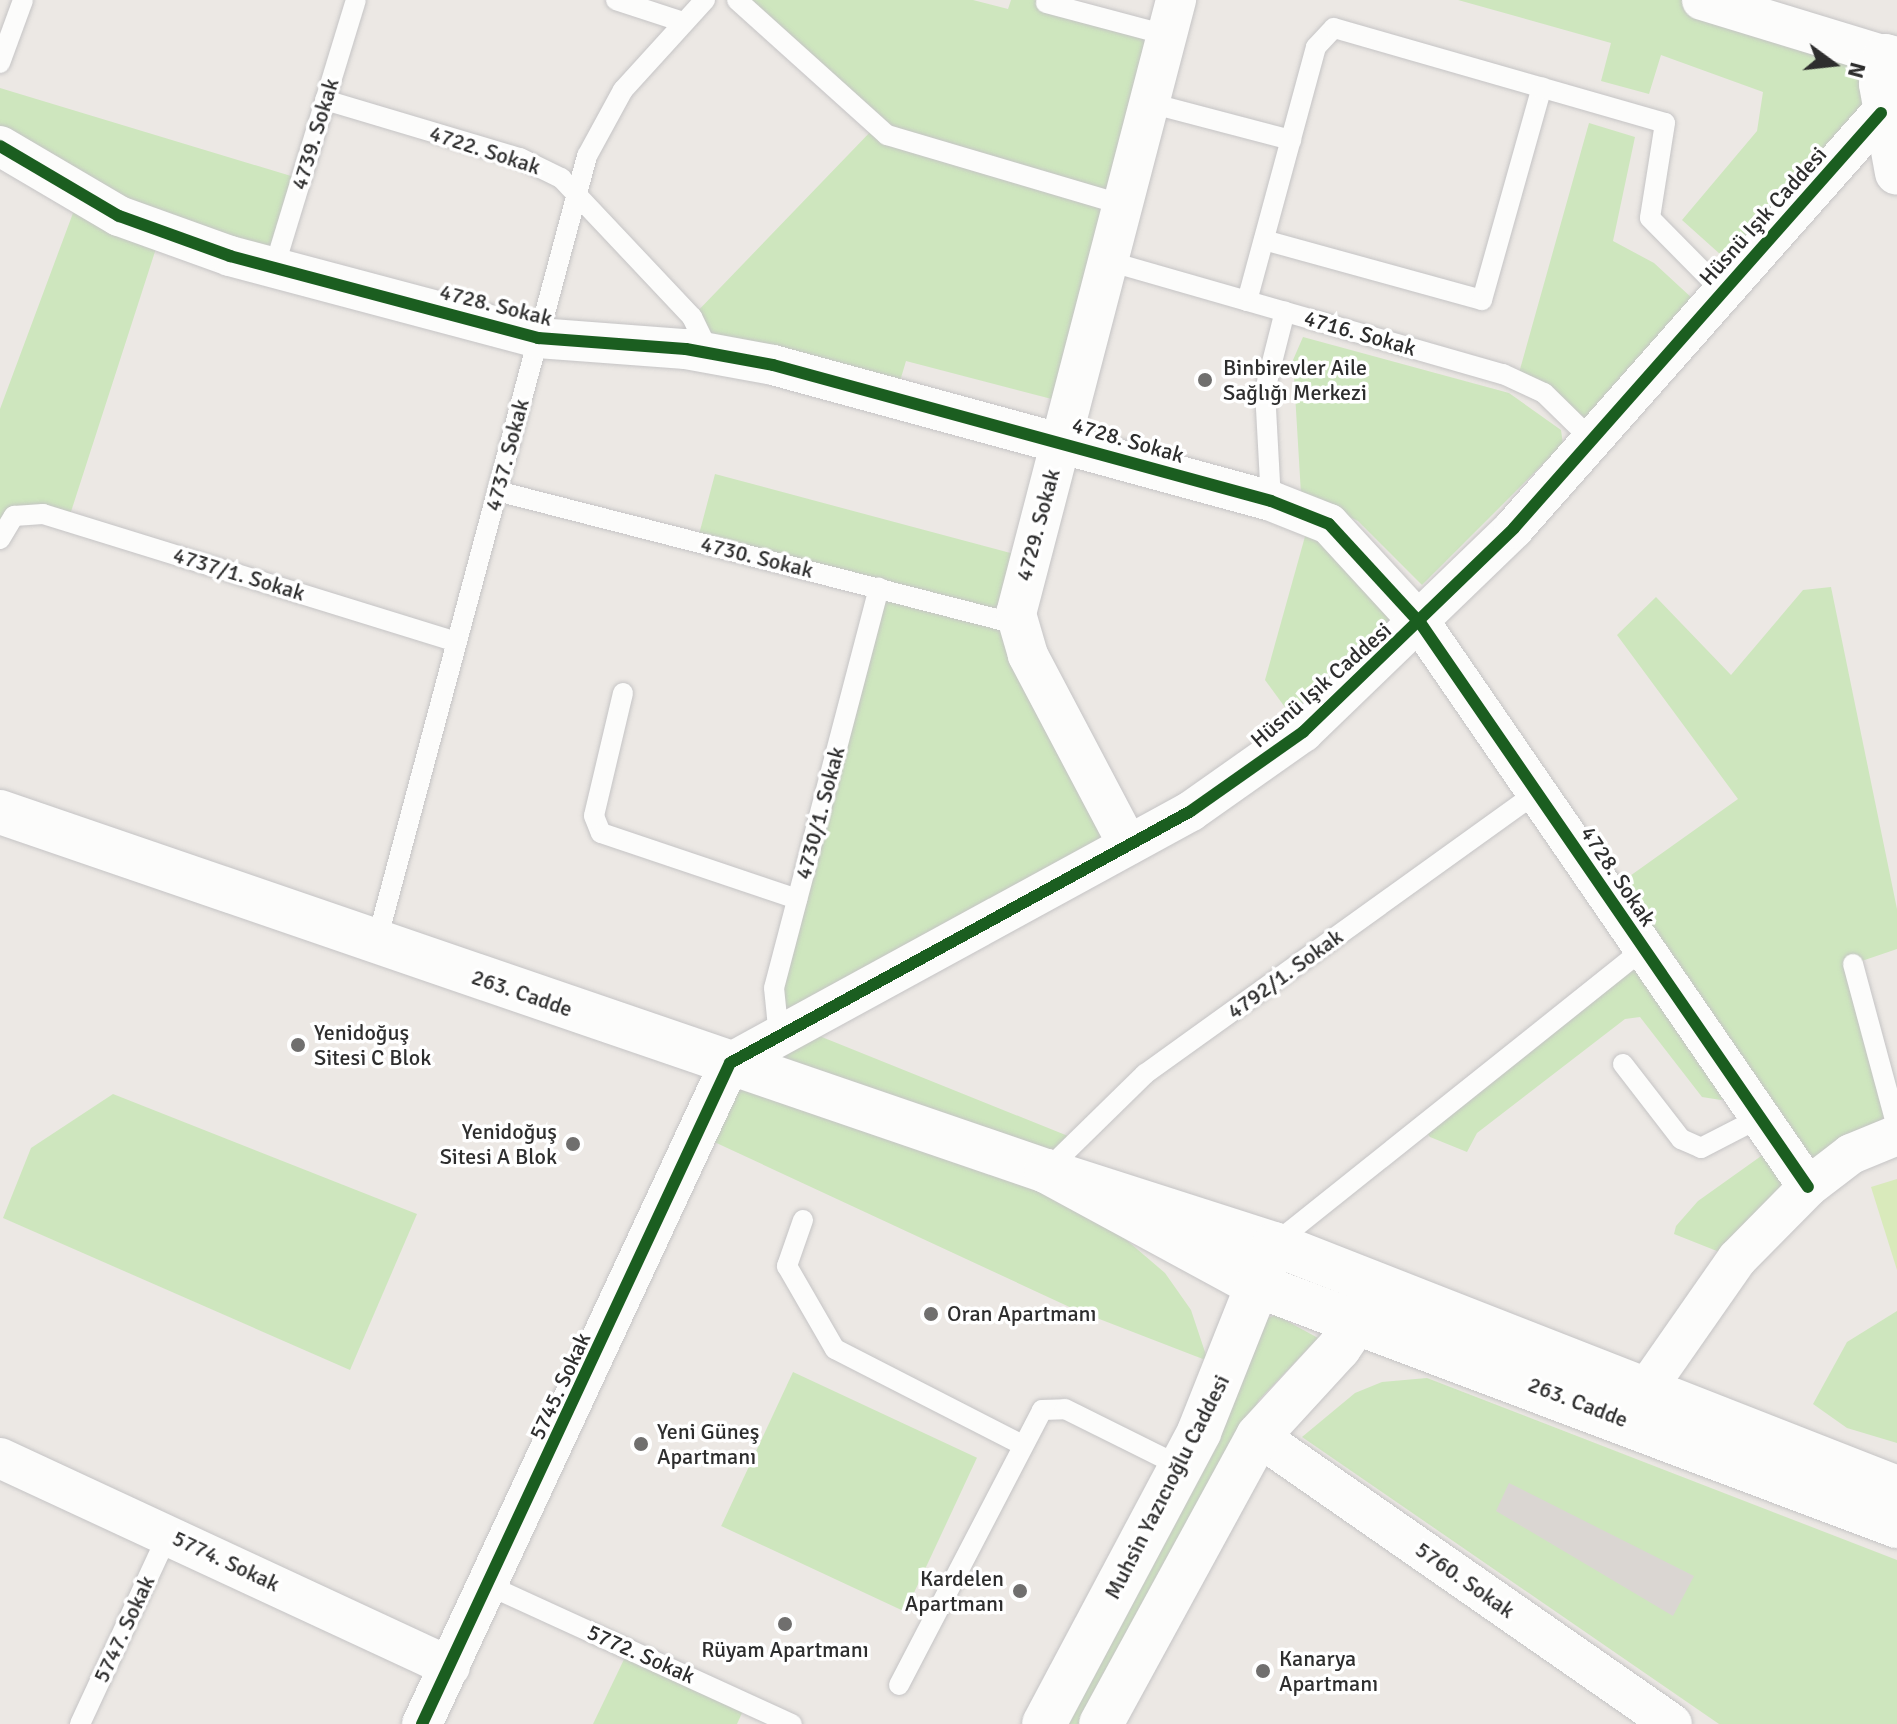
<!DOCTYPE html>
<html>
<head>
<meta charset="utf-8">
<style>
	body { margin:0 }
	#map { position:relative; width:1897px; height:1724px; overflow:hidden; background:#ece8e4; font-family:Signika,sans-serif }
	div>[style] { position:absolute }
	.green>* { inset:0; background:#cee6be; transform-origin:0 0 }
	.pitch>* { inset:0; background:#d9eabb }
	.plaza>* { inset:0; background:#dad6d2 }
	.roads { filter:drop-shadow(0 0 2px #c5c4c5) drop-shadow(0 0 2px #c5c4c5) }
	.service>* { height:20px; margin:-10px; padding:0 10px; transform-origin:10px; border-radius:10px; background:#fcfcfb }
	.minor>* { height:40px; margin:-20px; padding:0 20px; transform-origin:20px; border-radius:20px; background:#fcfcfb }
	.tertiary>* { height:44px; margin:-22px; padding:0 22px; transform-origin:22px; border-radius:22px; background:#fcfcfb }
	.secondary>* { height:44px; margin:-22px; padding:0 22px; transform-origin:22px; border-radius:22px; background:#fcfcfb }
	.cycleway>* { height:12px; margin:-6px; padding:0 6px; transform-origin:6px; border-radius:6px; background:#1b5e20 }
	.dots>* { width:22px; height:22px; translate:-50% -50%; box-sizing:border-box; border:4px solid #fff; border-radius:50% }
	span { translate:-50% -50%; white-space:nowrap; text-align:center; line-height:1.15; -webkit-text-stroke:7px #fff; paint-order:stroke }
	.street-label { font-size:22px; color:#2e2e2e }
	.poi-label { font-size:22px; color:#2e2e2e }
	.left { translate:0 -50%; text-align:left }
	.right { translate:-100% -50%; text-align:right }
	.north { position:absolute; left:1793px; top:24px; width:80px; height:80px; -webkit-text-stroke:6px #fff; paint-order:stroke; rotate:105deg; font-size:22px; font-weight:700; line-height:32px; text-align:center; color:#2e2e2e }
	.north::after { content:''; display:block; margin:auto; width:28px; height:36px; background:#2e2e2e; clip-path:polygon(50% 0,100% 100%,50% 72%,0 100%) }
</style>
</head>
<body>
<div id="map">
	<div class="green">
		<i style="clip-path:polygon(737px 0,973px 0,1008px 9px,1011px 0,1034px 0,1166px 35px,1071px 404px,906px 361px,895px 398px,734px 355px,692px 317px,875px 127px)"></i>
		<i style="clip-path:polygon(1458px 0,1702px 0,1885px 56px,1881px 84px,1740px 272px,1682px 220px,1757px 131px,1763px 92px,1661px 55px,1649px 94px,1601px 81px,1611px 43px)"></i>
		<i style="clip-path:polygon(0 88px,301px 179px,274px 268px,161px 233px,68px 521px,0 524px,0 409px,79px 197px,0 146px)"></i>
		<i style="clip-path:polygon(1589px 123px,1635px 137px,1613px 241px,1654px 263px,1706px 311px,1592px 440px,1517px 380px)"></i>
		<i style="clip-path:polygon(1303px 337px,1509px 393px,1561px 430px,1563px 444px,1422px 585px,1358px 521px,1301px 494px,1293px 360px)"></i>
		<i style="clip-path:polygon(715px 474px,1029px 558px,1019px 596px,1128px 845px,797px 1027px,1073px 1138px,1046px 1171px,1165px 1273px,1191px 1310px,1208px 1361px,1076px 1310px,697px 1134px,771px 1018px,879px 589px,697px 542px)"></i>
		<i style="clip-path:polygon(1311px 515px,1421px 624px,1303px 732px,1265px 680px)"></i>
		<i style="clip-path:polygon(1831px 587px,1897px 909px,1897px 949px,1853px 964px,1897px 1127px,1737px 1259px,1674px 1234px,1676px 1226px,1698px 1201px,1778px 1144px,1740px 1088px,1721px 1100px,1702px 1097px,1640px 1017px,1625px 1019px,1477px 1133px,1467px 1152px,1430px 1137px,1423px 1128px,1644px 949px,1606px 893px,1738px 799px,1617px 635px,1656px 597px,1731px 675px,1803px 590px)"></i>
		<i style="clip-path:polygon(113px 1094px,417px 1214px,350px 1370px,3px 1218px,31px 1148px)"></i>
		<i style="clip-path:polygon(1897px 1311px,1897px 1443px,1847px 1428px,1813px 1404px,1847px 1342px)"></i>
		<i style="clip-path:polygon(1276px 1315px,1318px 1338px,1259px 1400px,1080px 1724px,1066px 1724px,1267px 1318px)"></i>
		<i style="left:793px;top:1372px;width:203px;height:170px;rotate:25deg"></i>
		<i style="clip-path:polygon(1427px 1378px,1897px 1560px,1897px 1724px,1719px 1724px,1302px 1437px,1355px 1393px,1382px 1382px)"></i>
		<i style="clip-path:polygon(629px 1649px,747px 1702px,737px 1724px,593px 1724px)"></i>
	</div>
	<div class="pitch">
		<i style="clip-path:polygon(1897px 1179px,1897px 1270px,1871px 1187px)"></i>
	</div>
	<div class="plaza">
		<i style="clip-path:polygon(1509px 1483px,1694px 1576px,1673px 1616px,1496px 1511px)"></i>
	</div>
	<div class="roads">
		<div class="service">
			<i style="left:616px;top:0;width:71px;rotate:18.2deg"></i>
			<i style="left:737px;top:0;width:202px;rotate:42deg"></i>
			<i style="left:887px;top:135px;width:246px;rotate:16.5deg"></i>
			<i style="left:1046px;top:3px;width:124px;rotate:14.9deg"></i>
			<i style="left:0;top:63px;width:67px;rotate:-69.9deg"></i>
			<i style="left:325px;top:100px;width:203px;rotate:16.6deg"></i>
			<i style="left:520px;top:158px;width:46px;rotate:26deg"></i>
			<i style="left:561px;top:178px;width:191px;rotate:46.7deg"></i>
			<i style="left:692px;top:317px;width:39px;rotate:64deg"></i>
			<i style="left:1150px;top:103px;width:146px;rotate:14.7deg"></i>
			<i style="left:1264px;top:240px;width:226px;rotate:15.4deg"></i>
			<i style="left:1482px;top:300px;width:221px;rotate:-74.3deg"></i>
			<i style="left:1108px;top:261px;width:411px;rotate:16deg"></i>
			<i style="left:1503px;top:374px;width:45px;rotate:24.9deg"></i>
			<i style="left:1544px;top:393px;width:67px;rotate:44.4deg"></i>
			<i style="left:274px;top:268px;width:280px;rotate:-73deg"></i>
			<i style="left:1247px;top:301px;width:263px;rotate:-74.8deg"></i>
			<i style="left:1316px;top:47px;width:26px;rotate:-47deg"></i>
			<i style="left:1334px;top:28px;width:344px;rotate:16deg"></i>
			<i style="left:1665px;top:123px;width:96px;rotate:99deg"></i>
			<i style="left:1650px;top:218px;width:104px;rotate:45.4deg"></i>
			<i style="left:497px;top:491px;width:536px;rotate:14.37deg"></i>
			<i style="left:1271px;top:501px;width:111px;rotate:-93.1deg"></i>
			<i style="left:1265px;top:390px;width:81px;rotate:-75.8deg"></i>
			<i style="left:0;top:539px;width:27px;rotate:-59deg"></i>
			<i style="left:14px;top:516px;width:29px;rotate:-4deg"></i>
			<i style="left:43px;top:514px;width:433px;rotate:17.2deg"></i>
			<i style="left:623px;top:693px;width:126px;rotate:103.3deg"></i>
			<i style="left:594px;top:816px;width:18px;rotate:68deg"></i>
			<i style="left:601px;top:833px;width:207px;rotate:18.6deg"></i>
			<i style="left:376px;top:944px;width:816px;rotate:-75.01deg"></i>
			<i style="left:587px;top:156px;width:75px;rotate:-61.4deg"></i>
			<i style="left:623px;top:90px;width:122px;rotate:-47.7deg"></i>
			<i style="left:1853px;top:964px;width:169px;rotate:74.9deg"></i>
			<i style="left:779px;top:1037px;width:49px;rotate:-95.8deg"></i>
			<i style="left:774px;top:988px;width:414px;rotate:-75.3deg"></i>
			<i style="left:1623px;top:1064px;width:95px;rotate:52.3deg"></i>
			<i style="left:1681px;top:1139px;width:22px;rotate:24deg"></i>
			<i style="left:1701px;top:1148px;width:68px;rotate:-27.3deg"></i>
			<i style="left:1046px;top:1171px;width:139px;rotate:-44.4deg"></i>
			<i style="left:1145px;top:1074px;width:483px;rotate:-35.7deg"></i>
			<i style="left:803px;top:1220px;width:49px;rotate:109.2deg"></i>
			<i style="left:787px;top:1266px;width:96px;rotate:60deg"></i>
			<i style="left:835px;top:1349px;width:207px;rotate:27.1deg"></i>
			<i style="left:1274px;top:1244px;width:473px;rotate:-38.6deg"></i>
			<i style="left:490px;top:1586px;width:332px;rotate:24.6deg"></i>
			<i style="left:899px;top:1685px;width:310px;rotate:-62.5deg"></i>
			<i style="left:1042px;top:1410px;width:23px;rotate:-2deg"></i>
			<i style="left:1065px;top:1409px;width:131px;rotate:26.4deg"></i>
			<i style="left:80px;top:1724px;width:209px;rotate:-65.1deg"></i>
		</div>
		<div class="minor">
			<i style="left:1702px;top:0;width:191px;rotate:17deg"></i>
			<i style="left:0;top:146px;width:138px;rotate:30.5deg"></i>
			<i style="left:119px;top:216px;width:118px;rotate:19.8deg"></i>
			<i style="left:230px;top:256px;width:319px;rotate:14.9deg"></i>
			<i style="left:538px;top:338px;width:148px;rotate:4.3deg"></i>
			<i style="left:686px;top:349px;width:88px;rotate:10.4deg"></i>
			<i style="left:773px;top:365px;width:516px;rotate:15.27deg"></i>
			<i style="left:1271px;top:501px;width:62px;rotate:21.6deg"></i>
			<i style="left:1329px;top:524px;width:136px;rotate:47.4deg"></i>
			<i style="left:1421px;top:624px;width:683px;rotate:55.5deg"></i>
			<i style="left:1128px;top:845px;width:215px;rotate:-117.8deg"></i>
			<i style="left:1028px;top:655px;width:43px;rotate:-106.3deg"></i>
			<i style="left:1016px;top:614px;width:635px;rotate:-75.39deg"></i>
			<i style="left:1647px;top:1388px;width:157px;rotate:-55.1deg"></i>
			<i style="left:1737px;top:1259px;width:101px;rotate:-45.4deg"></i>
			<i style="left:1808px;top:1187px;width:54px;rotate:-37.5deg"></i>
			<i style="left:1851px;top:1154px;width:50px;rotate:-22.4deg"></i>
			<i style="left:1258px;top:1436px;width:504px;rotate:34.82deg"></i>
			<i style="left:0;top:1458px;width:496px;rotate:24.9deg"></i>
			<i style="left:422px;top:1724px;width:729px;rotate:-65.02deg"></i>
			<i style="left:730px;top:1063px;width:525px;rotate:-28.66deg"></i>
			<i style="left:1191px;top:811px;width:137px;rotate:-35.2deg"></i>
			<i style="left:1303px;top:732px;width:293px;rotate:-44deg"></i>
			<i style="left:1514px;top:528px;width:554px;rotate:-48.51deg"></i>
		</div>
		<div class="tertiary">
			<i style="left:1897px;top:59px;width:12px;rotate:-166deg"></i>
			<i style="left:1885px;top:56px;width:28px;rotate:98deg"></i>
			<i style="left:1881px;top:84px;width:90px;rotate:79.8deg"></i>
			<i style="left:0;top:812px;width:1106px;rotate:18.94deg"></i>
			<i style="left:1256px;top:1285px;width:239px;rotate:-151.5deg"></i>
			<i style="left:1046px;top:1171px;width:239px;rotate:17.8deg"></i>
		</div>
		<div class="secondary">
			<i style="left:1256px;top:1285px;width:685px;rotate:20.61deg"></i>
			<i style="left:1044px;top:1724px;width:331px;rotate:-62deg"></i>
			<i style="left:1199px;top:1432px;width:202px;rotate:-68.3deg"></i>
			<i style="left:1274px;top:1244px;width:669px;rotate:21.39deg"></i>
			<i style="left:1101px;top:1724px;width:328px;rotate:-61.4deg"></i>
			<i style="left:1258px;top:1436px;width:120px;rotate:-47.4deg"></i>
			<i style="left:1339px;top:1348px;width:57px;rotate:-55.8deg"></i>
		</div>
	</div>
	<div class="cycleway">
		<i style="left:0;top:146px;width:138px;rotate:30.5deg"></i>
		<i style="left:119px;top:216px;width:118px;rotate:19.8deg"></i>
		<i style="left:230px;top:256px;width:319px;rotate:14.9deg"></i>
		<i style="left:538px;top:338px;width:148px;rotate:4.3deg"></i>
		<i style="left:686px;top:349px;width:88px;rotate:10.4deg"></i>
		<i style="left:773px;top:365px;width:516px;rotate:15.27deg"></i>
		<i style="left:1271px;top:501px;width:62px;rotate:21.6deg"></i>
		<i style="left:1329px;top:524px;width:136px;rotate:47.4deg"></i>
		<i style="left:1421px;top:624px;width:683px;rotate:55.5deg"></i>
		<i style="left:422px;top:1724px;width:729px;rotate:-65.02deg"></i>
		<i style="left:730px;top:1063px;width:525px;rotate:-28.66deg"></i>
		<i style="left:1191px;top:811px;width:137px;rotate:-35.2deg"></i>
		<i style="left:1303px;top:732px;width:293px;rotate:-44deg"></i>
		<i style="left:1514px;top:528px;width:554px;rotate:-48.51deg"></i>
	</div>
	<div class="dots">
		<i style="left:1205px;top:380px;background:#706f6e"></i>
		<i style="left:298px;top:1045px;background:#706f6e"></i>
		<i style="left:573px;top:1144px;background:#706f6e"></i>
		<i style="left:931px;top:1314px;background:#706f6e"></i>
		<i style="left:641px;top:1444px;background:#706f6e"></i>
		<i style="left:1020px;top:1591px;background:#706f6e"></i>
		<i style="left:785px;top:1624px;background:#706f6e"></i>
		<i style="left:1263px;top:1671px;background:#706f6e"></i>
	</div>
	<div class="street-label">
		<span style="left:315px;top:134px;rotate:-73deg">4739. Sokak</span>
		<span style="left:485px;top:150px;rotate:18deg">4722. Sokak</span>
		<span style="left:1763px;top:216px;rotate:-48deg">Hüsnü Işık Caddesi</span>
		<span style="left:496px;top:305px;rotate:14deg">4728. Sokak</span>
		<span style="left:1360px;top:333px;rotate:16deg">4716. Sokak</span>
		<span style="left:1128px;top:440px;rotate:16deg">4728. Sokak</span>
		<span style="left:507px;top:455px;rotate:-75deg">4737. Sokak</span>
		<span style="left:1038px;top:525px;rotate:-75deg">4729. Sokak</span>
		<span style="left:757px;top:557px;rotate:14deg">4730. Sokak</span>
		<span style="left:239px;top:574px;rotate:17deg">4737/1. Sokak</span>
		<span style="left:1321px;top:685px;rotate:-41deg">Hüsnü Işık Caddesi</span>
		<span style="left:820px;top:813px;rotate:-75deg">4730/1. Sokak</span>
		<span style="left:1618px;top:876px;rotate:56deg">4728. Sokak</span>
		<span style="left:1285px;top:974px;rotate:-36deg">4792/1. Sokak</span>
		<span style="left:522px;top:993px;rotate:19deg">263. Cadde</span>
		<span style="left:560px;top:1386px;rotate:-65deg">5745. Sokak</span>
		<span style="left:1578px;top:1402px;rotate:21deg">263. Cadde</span>
		<span style="left:1167px;top:1487px;rotate:-63deg">Muhsin Yazıcıoğlu Caddesi</span>
		<span style="left:226px;top:1561px;rotate:25deg">5774. Sokak</span>
		<span style="left:1465px;top:1580px;rotate:35deg">5760. Sokak</span>
		<span style="left:124px;top:1629px;rotate:-65deg">5747. Sokak</span>
		<span style="left:641px;top:1654px;rotate:24deg">5772. Sokak</span>
	</div>
	<div class="poi-label">
		<span class="left" style="left:1223px;top:380px">Binbirevler Aile<br>Sağlığı Merkezi</span>
		<span class="left" style="left:314px;top:1045px">Yenidoğuş<br>Sitesi C Blok</span>
		<span class="right" style="left:557px;top:1144px">Yenidoğuş<br>Sitesi A Blok</span>
		<span class="left" style="left:947px;top:1314px">Oran Apartmanı</span>
		<span class="left" style="left:657px;top:1444px">Yeni Güneş<br>Apartmanı</span>
		<span class="right" style="left:1004px;top:1591px">Kardelen<br>Apartmanı</span>
		<span style="left:785px;top:1650px">Rüyam Apartmanı</span>
		<span class="left" style="left:1279px;top:1671px">Kanarya<br>Apartmanı</span>
	</div>
	<div class="north">N</div>
</div>
</body>
</html>
